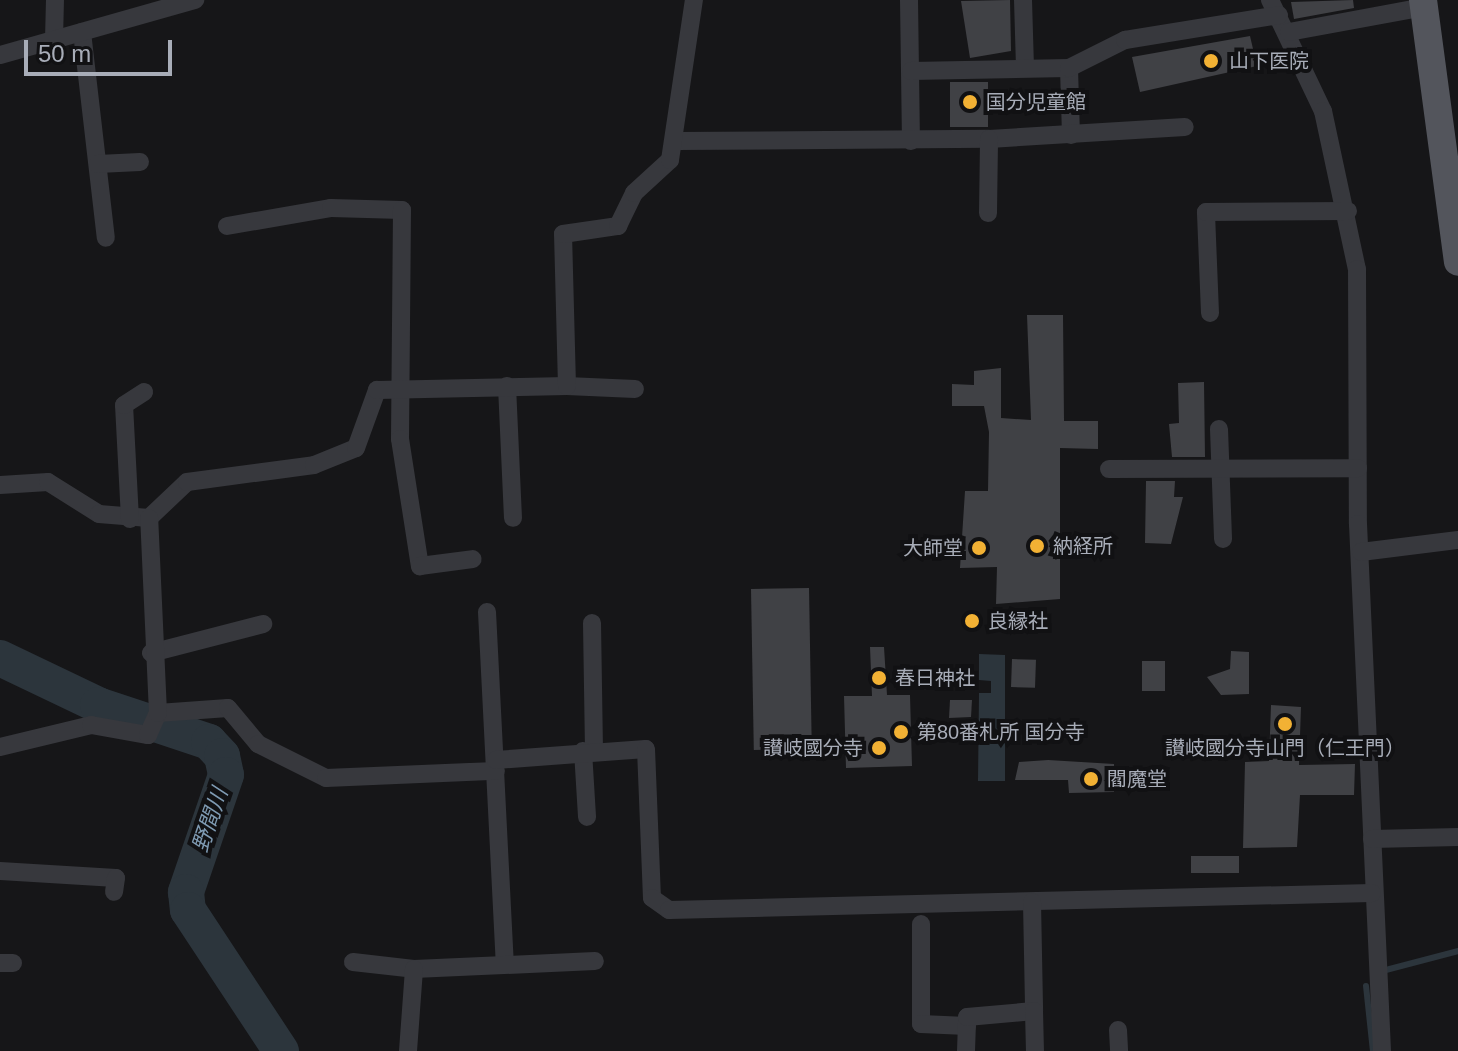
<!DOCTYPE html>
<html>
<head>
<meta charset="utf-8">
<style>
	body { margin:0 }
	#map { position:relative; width:1458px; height:1051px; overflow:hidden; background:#161618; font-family:Helvetica,"Noto Sans JP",sans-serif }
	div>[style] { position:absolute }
	.water>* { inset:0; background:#2c353c }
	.stream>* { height:6px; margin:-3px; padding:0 3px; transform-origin:3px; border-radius:3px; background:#2c353c }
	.river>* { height:36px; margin:-18px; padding:0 18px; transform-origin:18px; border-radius:18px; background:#2c353c }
	.building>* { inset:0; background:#404145; transform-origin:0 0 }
	.street>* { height:18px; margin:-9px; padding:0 9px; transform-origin:9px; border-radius:9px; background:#37383d }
	.primary>* { height:28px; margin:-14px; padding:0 14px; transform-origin:14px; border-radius:14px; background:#53555c }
	.dots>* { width:22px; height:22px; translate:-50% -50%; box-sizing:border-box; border:4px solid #111113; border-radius:50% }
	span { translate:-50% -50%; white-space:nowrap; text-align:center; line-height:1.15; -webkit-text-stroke:8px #111113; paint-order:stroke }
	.poi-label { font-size:20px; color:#a8adb8 }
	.left { translate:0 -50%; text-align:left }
	.right { translate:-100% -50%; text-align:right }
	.water-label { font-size:22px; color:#7f9bb3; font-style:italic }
	.scale { position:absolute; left:24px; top:40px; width:148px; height:36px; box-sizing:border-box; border:4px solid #a8adb8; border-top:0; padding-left:10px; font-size:24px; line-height:28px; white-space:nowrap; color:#a8adb8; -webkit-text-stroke:6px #111113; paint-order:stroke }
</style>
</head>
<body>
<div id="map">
	<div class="water">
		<i style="clip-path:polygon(979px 654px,1005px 655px,1005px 781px,978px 781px,979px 693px,991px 693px,991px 681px,979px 680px)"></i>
	</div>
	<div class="stream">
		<i style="left:1382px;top:971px;width:79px;rotate:-14.7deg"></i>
		<i style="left:1366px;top:986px;width:65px;rotate:83.9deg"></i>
	</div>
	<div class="river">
		<i style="left:0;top:658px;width:109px;rotate:25.6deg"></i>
		<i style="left:98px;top:705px;width:117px;rotate:18.4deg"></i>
		<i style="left:209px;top:742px;width:19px;rotate:47deg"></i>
		<i style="left:222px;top:756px;width:19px;rotate:78deg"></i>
		<i style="left:226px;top:775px;width:124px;rotate:108.9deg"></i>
		<i style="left:186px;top:892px;width:18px;rotate:84deg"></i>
		<i style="left:188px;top:910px;width:169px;rotate:56.6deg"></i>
	</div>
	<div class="building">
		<i style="clip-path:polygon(1010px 0,1011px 51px,970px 58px,961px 1px)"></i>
		<i style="clip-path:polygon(1353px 0,1354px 8px,1294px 19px,1291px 2px)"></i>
		<i style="clip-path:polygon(1250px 36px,1257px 66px,1140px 92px,1132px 57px)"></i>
		<i style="left:950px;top:82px;width:38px;height:45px"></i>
		<i style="clip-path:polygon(1027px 315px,1063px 315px,1064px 421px,1098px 421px,1098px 449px,1060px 448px,1060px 599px,996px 604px,997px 567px,960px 568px,965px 491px,988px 491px,989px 432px,984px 406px,952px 406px,952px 384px,974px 385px,974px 371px,1001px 368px,1001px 418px,1031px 420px)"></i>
		<i style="clip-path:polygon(1204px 382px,1205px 457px,1172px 457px,1169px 424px,1179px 423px,1178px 383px)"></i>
		<i style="clip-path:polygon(1146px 481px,1175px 481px,1174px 497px,1183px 497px,1171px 544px,1145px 543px)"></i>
		<i style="left:809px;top:588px;width:161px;height:58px;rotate:89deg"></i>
		<i style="clip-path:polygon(870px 647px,884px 647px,887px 695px,910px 695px,912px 766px,846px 768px,844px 696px,872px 696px)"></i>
		<i style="clip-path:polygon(1231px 651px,1249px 652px,1249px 694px,1221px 695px,1207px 677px,1230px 669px)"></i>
		<i style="left:1012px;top:659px;width:24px;height:28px;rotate:2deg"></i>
		<i style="left:1142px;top:661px;width:23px;height:30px"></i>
		<i style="clip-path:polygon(950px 700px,972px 700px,971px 717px,949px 718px)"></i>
		<i style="clip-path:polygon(1271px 705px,1301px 707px,1299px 765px,1355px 764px,1354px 795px,1300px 795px,1297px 847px,1243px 848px,1245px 762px,1269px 761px)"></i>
		<i style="clip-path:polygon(1048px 760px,1114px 764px,1114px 792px,1069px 793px,1068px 780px,1015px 780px,1019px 762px)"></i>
		<i style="left:1191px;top:856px;width:48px;height:17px"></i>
	</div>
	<div class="street">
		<i style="left:909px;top:0;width:141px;rotate:89.2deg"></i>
		<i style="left:1023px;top:0;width:68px;rotate:88.3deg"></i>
		<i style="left:1270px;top:0;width:123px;rotate:64.5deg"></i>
		<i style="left:1323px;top:111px;width:162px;rotate:77.9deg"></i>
		<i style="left:1357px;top:269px;width:255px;rotate:89.8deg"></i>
		<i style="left:1358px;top:524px;width:528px;rotate:87.39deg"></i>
		<i style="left:82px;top:32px;width:207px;rotate:83.4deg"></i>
		<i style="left:1289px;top:32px;width:137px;rotate:-10.5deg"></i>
		<i style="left:54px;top:40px;width:40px;rotate:-88.6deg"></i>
		<i style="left:0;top:55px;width:203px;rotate:-15.8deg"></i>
		<i style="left:1069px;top:68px;width:67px;rotate:88.3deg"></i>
		<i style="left:911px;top:71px;width:158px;rotate:-1.1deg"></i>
		<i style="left:1069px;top:68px;width:63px;rotate:-26.6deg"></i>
		<i style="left:1125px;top:40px;width:156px;rotate:-9.2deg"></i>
		<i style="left:677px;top:141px;width:312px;rotate:-0.4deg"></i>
		<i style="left:989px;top:139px;width:196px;rotate:-3.5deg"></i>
		<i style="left:98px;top:164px;width:42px;rotate:-2.7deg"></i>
		<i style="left:988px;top:213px;width:74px;rotate:-89.2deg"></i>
		<i style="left:227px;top:226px;width:106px;rotate:-9.8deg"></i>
		<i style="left:331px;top:208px;width:71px;rotate:1.6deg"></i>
		<i style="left:402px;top:210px;width:229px;rotate:90.5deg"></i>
		<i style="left:400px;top:439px;width:129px;rotate:81.1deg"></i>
		<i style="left:420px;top:566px;width:53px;rotate:-7.5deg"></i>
		<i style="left:1210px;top:313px;width:101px;rotate:-92.3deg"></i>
		<i style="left:1206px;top:212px;width:142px;rotate:-0.4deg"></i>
		<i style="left:507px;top:386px;width:132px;rotate:87.4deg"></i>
		<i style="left:567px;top:386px;width:68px;rotate:2.5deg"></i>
		<i style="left:1219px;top:429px;width:110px;rotate:87.9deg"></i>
		<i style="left:1109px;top:469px;width:249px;rotate:-0.2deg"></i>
		<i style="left:0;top:485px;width:48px;rotate:-3.6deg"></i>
		<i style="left:48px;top:482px;width:60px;rotate:32.1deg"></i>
		<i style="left:99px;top:514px;width:50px;rotate:4.6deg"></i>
		<i style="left:149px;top:518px;width:52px;rotate:-43.5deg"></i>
		<i style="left:187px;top:482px;width:128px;rotate:-7.6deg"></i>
		<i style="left:314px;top:465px;width:45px;rotate:-22deg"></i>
		<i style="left:356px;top:448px;width:62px;rotate:-70.1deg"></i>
		<i style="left:377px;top:390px;width:190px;rotate:-1.2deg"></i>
		<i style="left:567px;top:386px;width:152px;rotate:-91.5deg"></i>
		<i style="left:563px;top:234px;width:56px;rotate:-8.3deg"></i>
		<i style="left:618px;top:226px;width:37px;rotate:-64deg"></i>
		<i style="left:634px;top:193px;width:49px;rotate:-42.5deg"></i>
		<i style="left:670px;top:160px;width:162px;rotate:-81.5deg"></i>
		<i style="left:130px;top:519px;width:114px;rotate:-93deg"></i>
		<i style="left:124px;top:405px;width:24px;rotate:-33deg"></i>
		<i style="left:1361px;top:552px;width:98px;rotate:-7.1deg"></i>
		<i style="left:487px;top:612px;width:352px;rotate:87.1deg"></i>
		<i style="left:592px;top:623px;width:127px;rotate:89.1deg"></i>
		<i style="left:151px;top:653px;width:116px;rotate:-14.5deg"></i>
		<i style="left:158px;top:713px;width:70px;rotate:-4.1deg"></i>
		<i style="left:228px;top:708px;width:47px;rotate:50.2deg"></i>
		<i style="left:258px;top:744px;width:76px;rotate:26.6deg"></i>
		<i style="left:326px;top:778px;width:170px;rotate:-2.4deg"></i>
		<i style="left:0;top:747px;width:94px;rotate:-13.6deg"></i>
		<i style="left:91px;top:725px;width:58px;rotate:10deg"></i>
		<i style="left:148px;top:735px;width:24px;rotate:-66deg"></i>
		<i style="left:158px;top:713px;width:195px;rotate:-92.6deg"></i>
		<i style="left:583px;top:751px;width:66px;rotate:86.5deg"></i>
		<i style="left:496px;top:760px;width:150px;rotate:-4.2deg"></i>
		<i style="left:646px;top:749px;width:149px;rotate:87.7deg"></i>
		<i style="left:652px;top:898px;width:21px;rotate:35deg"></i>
		<i style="left:669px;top:910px;width:703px;rotate:-1.39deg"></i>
		<i style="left:1372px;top:839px;width:86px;rotate:-1.3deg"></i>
		<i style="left:0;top:871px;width:116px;rotate:3.5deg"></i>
		<i style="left:116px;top:878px;width:14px;rotate:98deg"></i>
		<i style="left:1032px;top:902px;width:109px;rotate:88.9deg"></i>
		<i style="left:921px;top:924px;width:100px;rotate:90deg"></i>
		<i style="left:921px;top:1024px;width:46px;rotate:2.5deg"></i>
		<i style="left:353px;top:962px;width:61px;rotate:6.5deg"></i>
		<i style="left:414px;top:969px;width:181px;rotate:-2.5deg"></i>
		<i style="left:0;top:963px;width:13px"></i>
		<i style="left:1118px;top:1030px;width:21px;rotate:87deg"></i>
		<i style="left:408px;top:1051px;width:82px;rotate:-85.8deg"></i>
		<i style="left:966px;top:1051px;width:34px;rotate:-88deg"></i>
		<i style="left:967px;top:1017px;width:67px;rotate:-5.1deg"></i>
		<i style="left:1034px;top:1011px;width:40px;rotate:88.6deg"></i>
	</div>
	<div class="primary">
		<i style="left:1423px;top:0;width:264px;rotate:82.4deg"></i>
	</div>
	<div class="dots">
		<i style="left:1211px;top:61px;background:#f2b134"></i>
		<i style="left:970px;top:102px;background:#f2b134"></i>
		<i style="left:1037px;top:546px;background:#f2b134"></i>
		<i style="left:979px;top:548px;background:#f2b134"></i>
		<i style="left:972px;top:621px;background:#f2b134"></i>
		<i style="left:879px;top:678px;background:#f2b134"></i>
		<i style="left:1285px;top:724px;background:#f2b134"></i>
		<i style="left:901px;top:732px;background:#f2b134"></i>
		<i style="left:879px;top:748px;background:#f2b134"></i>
		<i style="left:1091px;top:779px;background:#f2b134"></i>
	</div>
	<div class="poi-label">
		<span class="left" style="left:1229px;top:61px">山下医院</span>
		<span class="left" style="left:986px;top:102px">国分児童館</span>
		<span class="left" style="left:1053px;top:546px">納経所</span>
		<span class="right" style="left:963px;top:548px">大師堂</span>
		<span class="left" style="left:988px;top:621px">良縁社</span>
		<span class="left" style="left:895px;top:678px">春日神社</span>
		<span class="left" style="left:917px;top:732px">第80番札所 国分寺</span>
		<span class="right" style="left:863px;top:748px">讃岐國分寺</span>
		<span style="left:1285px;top:748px">讃岐國分寺山門（仁王門）</span>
		<span class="left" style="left:1107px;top:779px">閻魔堂</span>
	</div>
	<div class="water-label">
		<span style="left:210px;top:820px;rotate:-71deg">野間川</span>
	</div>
	<div class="scale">50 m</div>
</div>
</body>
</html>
